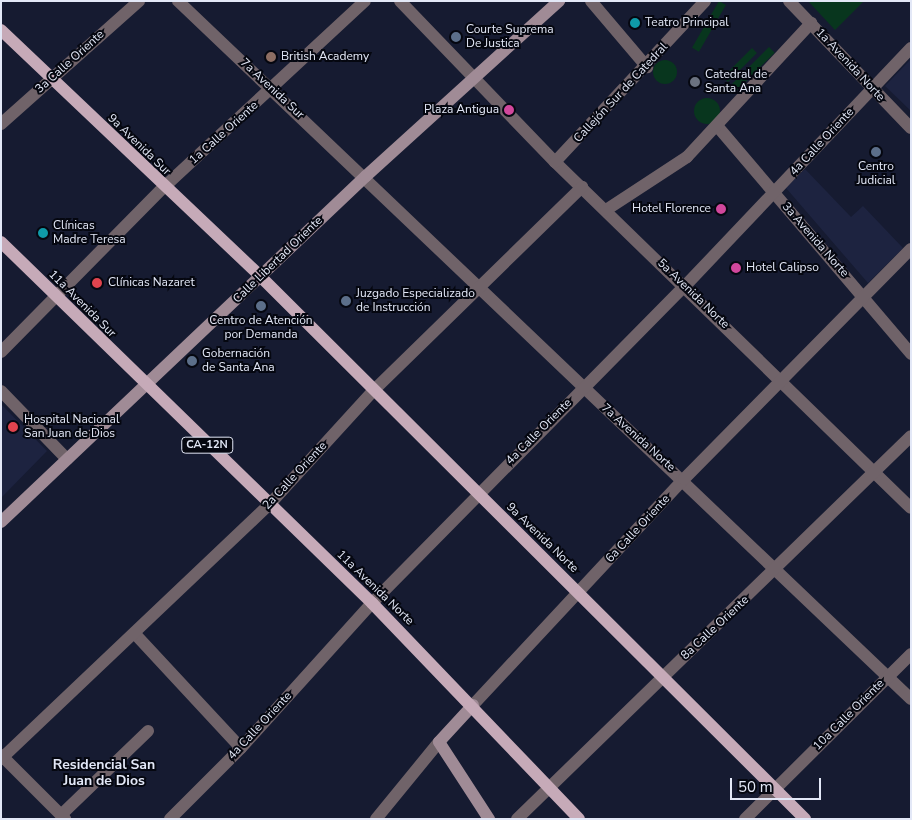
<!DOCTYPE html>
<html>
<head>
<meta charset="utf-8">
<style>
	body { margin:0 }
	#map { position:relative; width:912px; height:820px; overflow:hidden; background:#161b31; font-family:"Nunito Sans",sans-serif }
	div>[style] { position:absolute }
	.built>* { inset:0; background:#1d2340 }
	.green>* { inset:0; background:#08361e; transform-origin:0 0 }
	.round { border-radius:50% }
	.minor>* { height:12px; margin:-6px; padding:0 6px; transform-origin:6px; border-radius:6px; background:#706369 }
	.tertiary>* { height:12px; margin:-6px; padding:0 6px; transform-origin:6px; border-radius:6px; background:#706369 }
	.secondary>* { height:12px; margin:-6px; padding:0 6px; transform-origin:6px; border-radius:6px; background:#a08b96 }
	.primary>* { height:12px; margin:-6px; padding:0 6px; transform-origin:6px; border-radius:6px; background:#c6aab8 }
	.dots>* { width:14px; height:14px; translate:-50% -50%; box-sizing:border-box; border:2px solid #050710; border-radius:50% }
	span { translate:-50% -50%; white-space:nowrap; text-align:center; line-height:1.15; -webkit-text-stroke:4px #050710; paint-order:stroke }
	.shield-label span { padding:1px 4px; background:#050710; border:1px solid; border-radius:4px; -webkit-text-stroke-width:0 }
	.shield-label { font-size:11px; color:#e3e8f7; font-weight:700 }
	.poi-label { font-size:12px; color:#e3e8f7 }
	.left { translate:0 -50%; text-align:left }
	.right { translate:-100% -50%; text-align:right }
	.street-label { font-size:12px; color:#e3e8f7 }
	.neighbourhood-label { font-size:14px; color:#e3e8f7; font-weight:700 }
	.frame { position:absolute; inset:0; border:2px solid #e3e8f7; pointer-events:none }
	.scale { position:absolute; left:730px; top:778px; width:91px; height:22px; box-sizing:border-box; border:2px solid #e3e8f7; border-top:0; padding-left:6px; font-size:15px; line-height:18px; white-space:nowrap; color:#e3e8f7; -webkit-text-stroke:4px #050710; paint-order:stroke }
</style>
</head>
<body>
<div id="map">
	<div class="built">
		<i style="clip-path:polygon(911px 59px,911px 111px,885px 86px)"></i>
		<i style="clip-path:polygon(805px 169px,851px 217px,863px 206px,903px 248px,868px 283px,786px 188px)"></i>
		<i style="clip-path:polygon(1px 404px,47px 451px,1px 498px)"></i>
	</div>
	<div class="green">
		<i style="left:719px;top:1px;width:8px;height:54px;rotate:30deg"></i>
		<i style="clip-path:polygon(808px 1px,864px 1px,835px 30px)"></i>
		<i style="left:769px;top:47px;width:8px;height:53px;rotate:45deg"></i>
		<i style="left:752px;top:48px;width:7px;height:41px;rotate:45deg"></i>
		<i class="round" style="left:653px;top:60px;width:24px;height:24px"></i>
		<i class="round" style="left:694px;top:98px;width:26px;height:26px"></i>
	</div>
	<div class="minor">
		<i style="left:178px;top:1px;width:1012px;rotate:43.6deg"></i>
		<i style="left:400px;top:1px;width:223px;rotate:46.1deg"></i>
		<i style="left:555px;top:162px;width:496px;rotate:44.2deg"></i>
		<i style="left:591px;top:1px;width:87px;rotate:49.7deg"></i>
		<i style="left:789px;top:1px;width:176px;rotate:46.2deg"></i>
		<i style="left:1px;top:124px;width:185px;rotate:-41.7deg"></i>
		<i style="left:718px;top:127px;width:298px;rotate:49.6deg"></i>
		<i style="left:555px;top:162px;width:220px;rotate:-47deg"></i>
		<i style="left:606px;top:210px;width:97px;rotate:-33.2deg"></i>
		<i style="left:687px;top:157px;width:183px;rotate:-47.2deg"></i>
		<i style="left:1px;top:352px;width:231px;rotate:-45.4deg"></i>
		<i style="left:163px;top:188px;width:275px;rotate:-42.8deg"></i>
		<i style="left:1px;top:391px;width:95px;rotate:45.9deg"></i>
		<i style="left:136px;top:635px;width:154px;rotate:47.1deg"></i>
		<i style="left:1px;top:755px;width:91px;rotate:45deg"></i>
		<i style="left:1px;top:759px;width:369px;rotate:-43.5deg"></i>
		<i style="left:269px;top:505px;width:156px;rotate:-47.6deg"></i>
		<i style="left:374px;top:390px;width:291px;rotate:-44.3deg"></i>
		<i style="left:61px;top:815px;width:121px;rotate:-44deg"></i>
		<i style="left:170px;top:819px;width:100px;rotate:-45deg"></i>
		<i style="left:241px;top:748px;width:195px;rotate:-47.9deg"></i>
		<i style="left:372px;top:603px;width:445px;rotate:-45.4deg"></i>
		<i style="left:685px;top:286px;width:328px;rotate:-46.5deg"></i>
		<i style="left:376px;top:819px;width:99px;rotate:-50.7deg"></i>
		<i style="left:745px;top:819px;width:234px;rotate:-44.8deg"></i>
	</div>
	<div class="tertiary">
		<i style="left:473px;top:705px;width:309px;rotate:-47deg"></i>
		<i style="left:684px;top:479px;width:323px;rotate:-45.4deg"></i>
		<i style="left:517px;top:819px;width:549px;rotate:-44.19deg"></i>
	</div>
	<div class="secondary">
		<i style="left:1px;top:522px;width:503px;rotate:-43.47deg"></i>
		<i style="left:366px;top:176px;width:261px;rotate:-42.2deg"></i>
		<i style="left:473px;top:705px;width:50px;rotate:132.6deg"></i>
		<i style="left:439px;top:742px;width:92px;rotate:57deg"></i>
	</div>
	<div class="primary">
		<i style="left:1px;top:30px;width:359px;rotate:43.5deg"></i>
		<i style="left:261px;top:277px;width:768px;rotate:44.89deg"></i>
		<i style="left:1px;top:242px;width:518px;rotate:44.22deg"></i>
		<i style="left:372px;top:603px;width:299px;rotate:46.2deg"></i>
	</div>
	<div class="dots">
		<i style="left:635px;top:23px;background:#0f9aa8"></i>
		<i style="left:456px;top:37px;background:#5c6f8a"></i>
		<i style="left:271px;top:57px;background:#8d6e63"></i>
		<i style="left:695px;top:82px;background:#6b7280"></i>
		<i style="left:509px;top:110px;background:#d1479c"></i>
		<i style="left:876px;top:152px;background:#5c6f8a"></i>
		<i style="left:721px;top:209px;background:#d1479c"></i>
		<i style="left:43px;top:233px;background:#0f9aa8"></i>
		<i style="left:736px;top:268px;background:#d1479c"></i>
		<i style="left:97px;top:283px;background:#e0444e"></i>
		<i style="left:346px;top:301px;background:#5c6f8a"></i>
		<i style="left:261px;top:306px;background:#5c6f8a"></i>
		<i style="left:192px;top:361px;background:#5c6f8a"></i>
		<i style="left:13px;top:427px;background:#e0444e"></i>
	</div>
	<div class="shield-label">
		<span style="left:207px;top:445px">CA-12N</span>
	</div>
	<div class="poi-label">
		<span class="left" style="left:645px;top:23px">Teatro Principal</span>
		<span class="left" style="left:466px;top:37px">Courte Suprema<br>De Justica</span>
		<span class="left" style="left:281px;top:57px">British Academy</span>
		<span class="left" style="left:705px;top:82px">Catedral de<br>Santa Ana</span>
		<span class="right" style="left:499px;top:110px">Plaza Antigua</span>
		<span style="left:876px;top:174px">Centro<br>Judicial</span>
		<span class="right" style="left:711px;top:209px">Hotel Florence</span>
		<span class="left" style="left:53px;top:233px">Clínicas<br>Madre Teresa</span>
		<span class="left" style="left:746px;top:268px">Hotel Calipso</span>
		<span class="left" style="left:108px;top:283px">Clínicas Nazaret</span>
		<span class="left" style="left:356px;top:301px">Juzgado Especializado<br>de Instrucción</span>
		<span style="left:261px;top:328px">Centro de Atención<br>por Demanda</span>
		<span class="left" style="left:202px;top:361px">Gobernación<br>de Santa Ana</span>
		<span class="left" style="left:24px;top:427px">Hospital Nacional<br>San Juan de Dios</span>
	</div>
	<div class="street-label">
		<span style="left:70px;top:62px;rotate:-42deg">3a Calle Oriente</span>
		<span style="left:850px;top:65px;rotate:47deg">1a Avenida Norte</span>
		<span style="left:272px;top:89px;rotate:43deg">7a Avenida Sur</span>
		<span style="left:621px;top:93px;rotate:-47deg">Callejón Sur de Catedral</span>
		<span style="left:224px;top:133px;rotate:-42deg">1a Calle Oriente</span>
		<span style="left:822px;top:142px;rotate:-47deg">4a Calle Oriente</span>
		<span style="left:139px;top:145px;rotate:44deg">9a Avenida Sur</span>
		<span style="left:815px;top:240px;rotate:49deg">3a Avenida Norte</span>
		<span style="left:278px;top:260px;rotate:-44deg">Calle Libertad Oriente</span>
		<span style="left:693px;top:294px;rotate:44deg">5a Avenida Norte</span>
		<span style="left:82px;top:304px;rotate:45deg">11a Avenida Sur</span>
		<span style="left:539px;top:432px;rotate:-45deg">4a Calle Oriente</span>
		<span style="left:638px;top:438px;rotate:42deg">7a Avenida Norte</span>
		<span style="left:295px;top:476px;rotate:-47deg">2a Calle Oriente</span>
		<span style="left:638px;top:529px;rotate:-47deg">6a Calle Oriente</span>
		<span style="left:542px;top:538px;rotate:44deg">9a Avenida Norte</span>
		<span style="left:375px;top:588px;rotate:44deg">11a Avenida Norte</span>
		<span style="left:715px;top:628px;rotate:-43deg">8a Calle Oriente</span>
		<span style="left:849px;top:715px;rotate:-45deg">10a Calle Oriente</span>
		<span style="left:260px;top:726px;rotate:-47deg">4a Calle Oriente</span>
	</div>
	<div class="neighbourhood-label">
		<span style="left:104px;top:773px">Residencial San<br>Juan de Dios</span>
	</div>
	<div class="frame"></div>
	<div class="scale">50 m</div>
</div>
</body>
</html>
